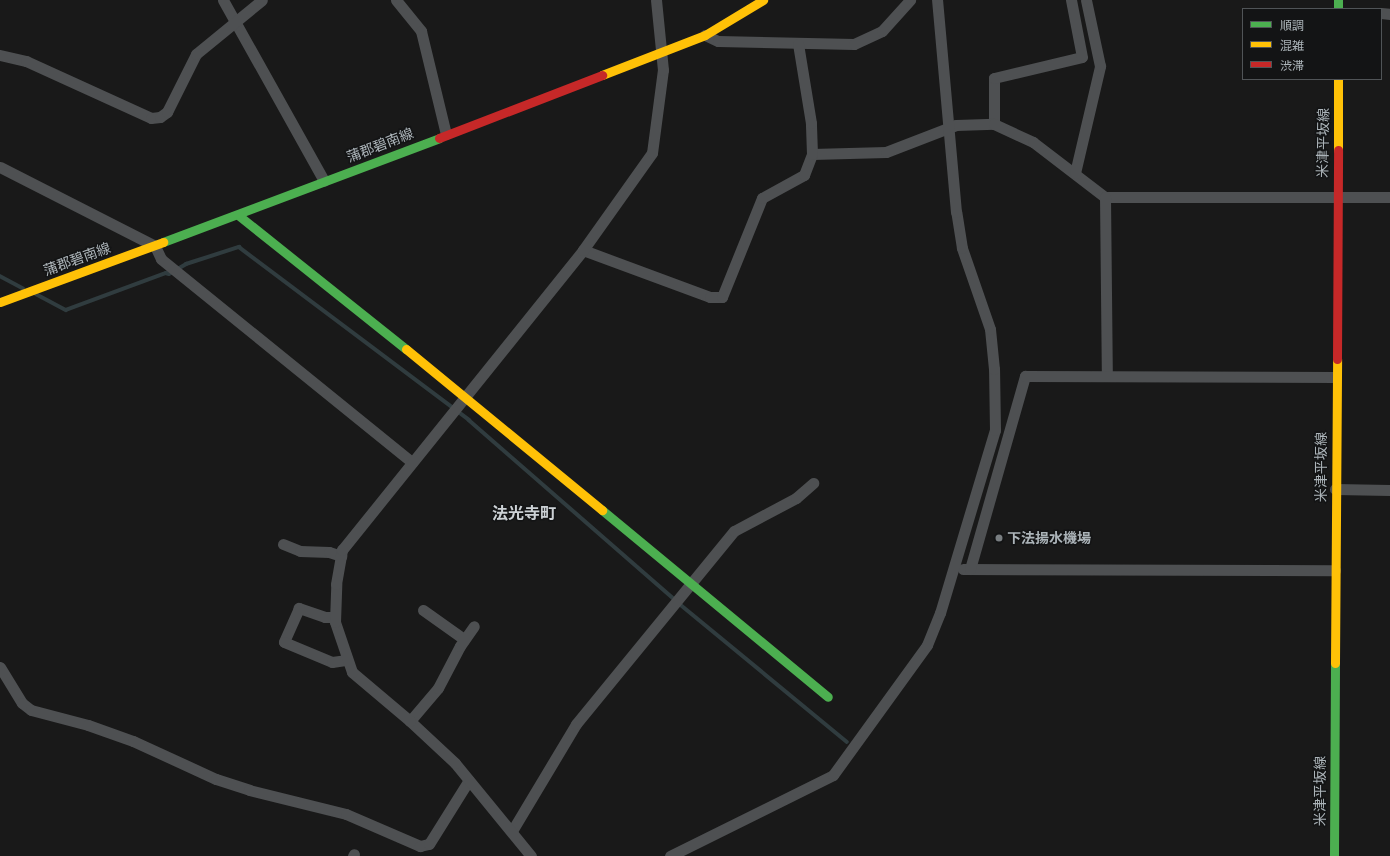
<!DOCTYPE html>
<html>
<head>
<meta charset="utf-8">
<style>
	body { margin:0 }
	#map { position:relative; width:1390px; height:856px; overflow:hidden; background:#191919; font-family:"Work Sans","Noto Sans JP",sans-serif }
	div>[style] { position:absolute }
	.stream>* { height:3.5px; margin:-1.75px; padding:0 1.75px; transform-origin:1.75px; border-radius:1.75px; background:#303c3f }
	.street>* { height:11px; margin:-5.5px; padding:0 5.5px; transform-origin:5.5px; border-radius:5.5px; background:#4e5052 }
	.fast>* { height:9px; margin:-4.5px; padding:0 4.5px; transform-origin:4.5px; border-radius:4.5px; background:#4caf50 }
	.slow>* { height:9px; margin:-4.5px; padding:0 4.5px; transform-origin:4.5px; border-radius:4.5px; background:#ffc107 }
	.jam>* { height:9px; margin:-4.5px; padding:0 4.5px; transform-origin:4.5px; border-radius:4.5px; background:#c62828 }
	.dots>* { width:11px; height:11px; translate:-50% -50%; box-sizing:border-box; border:2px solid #131415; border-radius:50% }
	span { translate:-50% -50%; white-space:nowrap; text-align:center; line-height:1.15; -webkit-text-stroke:3px #131415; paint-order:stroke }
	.street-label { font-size:14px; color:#acb4b9 }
	.poi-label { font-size:14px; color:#acb4b9; font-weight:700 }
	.left { translate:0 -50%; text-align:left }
	.quarter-label { font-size:16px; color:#ccd1d5; font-weight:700 }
	.legend { position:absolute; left:1242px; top:8px; width:140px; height:72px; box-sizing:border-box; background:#131415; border:1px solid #505457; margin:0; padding:5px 7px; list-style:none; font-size:12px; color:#acb4b9 }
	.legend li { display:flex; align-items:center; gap:8px; height:20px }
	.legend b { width:20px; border:1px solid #505457 }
</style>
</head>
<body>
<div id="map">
	<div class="stream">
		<i style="left:0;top:276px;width:26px;rotate:28deg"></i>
		<i style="left:36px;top:294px;width:34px;rotate:28deg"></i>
		<i style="left:66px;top:310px;width:107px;rotate:-20.3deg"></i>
		<i style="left:166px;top:273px;width:3px;rotate:18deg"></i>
		<i style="left:169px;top:274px;width:20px;rotate:-30deg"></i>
		<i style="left:186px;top:264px;width:56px;rotate:-17.8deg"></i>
		<i style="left:239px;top:247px;width:288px;rotate:36.9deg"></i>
		<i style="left:469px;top:420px;width:281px;rotate:41.1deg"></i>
		<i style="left:681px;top:605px;width:215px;rotate:39.5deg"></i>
	</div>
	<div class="street">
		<i style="left:223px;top:0;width:207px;rotate:60.8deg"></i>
		<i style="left:396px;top:0;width:40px;rotate:51deg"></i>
		<i style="left:421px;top:31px;width:106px;rotate:76.4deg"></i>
		<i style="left:1381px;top:13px;width:9px;rotate:6deg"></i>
		<i style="left:705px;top:35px;width:14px;rotate:25deg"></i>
		<i style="left:718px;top:41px;width:136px;rotate:1.3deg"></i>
		<i style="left:854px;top:44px;width:31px;rotate:-25deg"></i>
		<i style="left:882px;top:31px;width:42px;rotate:-47.9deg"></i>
		<i style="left:0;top:55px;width:27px;rotate:13deg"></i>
		<i style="left:26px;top:61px;width:137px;rotate:24.5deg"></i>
		<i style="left:151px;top:118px;width:9px;rotate:-6deg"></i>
		<i style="left:160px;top:117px;width:9px;rotate:-36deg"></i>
		<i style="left:167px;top:112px;width:65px;rotate:-63.4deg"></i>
		<i style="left:196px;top:54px;width:85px;rotate:-39.3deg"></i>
		<i style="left:994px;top:124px;width:46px;rotate:-90deg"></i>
		<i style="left:994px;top:78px;width:90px;rotate:-13.4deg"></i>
		<i style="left:1082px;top:57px;width:58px;rotate:-100.9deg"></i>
		<i style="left:812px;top:154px;width:74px;rotate:-1.5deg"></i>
		<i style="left:886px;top:152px;width:75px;rotate:-21.1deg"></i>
		<i style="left:956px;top:125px;width:38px;rotate:-2deg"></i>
		<i style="left:994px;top:124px;width:43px;rotate:24.8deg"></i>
		<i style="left:1033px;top:142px;width:91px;rotate:37.4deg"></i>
		<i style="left:1105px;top:197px;width:285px"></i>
		<i style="left:0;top:167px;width:174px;rotate:27deg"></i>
		<i style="left:155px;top:246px;width:14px;rotate:65deg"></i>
		<i style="left:161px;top:259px;width:323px;rotate:39deg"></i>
		<i style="left:1075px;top:173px;width:110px;rotate:-76.8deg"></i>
		<i style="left:1100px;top:66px;width:67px;rotate:-102deg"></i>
		<i style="left:1105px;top:197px;width:177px;rotate:89.4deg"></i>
		<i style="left:583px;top:250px;width:135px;rotate:20.3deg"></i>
		<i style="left:710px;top:297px;width:12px"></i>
		<i style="left:722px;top:297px;width:107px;rotate:-68deg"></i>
		<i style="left:762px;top:198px;width:48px;rotate:-28.7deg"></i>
		<i style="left:804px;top:175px;width:22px;rotate:-69deg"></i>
		<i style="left:812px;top:154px;width:31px;rotate:-92deg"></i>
		<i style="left:811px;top:123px;width:80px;rotate:-99.3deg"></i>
		<i style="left:1335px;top:489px;width:55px;rotate:1deg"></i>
		<i style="left:283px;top:544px;width:18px;rotate:22deg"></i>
		<i style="left:300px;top:551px;width:29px;rotate:2deg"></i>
		<i style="left:329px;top:552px;width:13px;rotate:18deg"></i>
		<i style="left:963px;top:569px;width:372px;rotate:0.2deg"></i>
		<i style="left:970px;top:569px;width:201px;rotate:-74.1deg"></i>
		<i style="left:1025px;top:376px;width:311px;rotate:0.2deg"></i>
		<i style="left:423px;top:610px;width:50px;rotate:35.3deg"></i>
		<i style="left:335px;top:617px;width:10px;rotate:180deg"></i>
		<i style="left:325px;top:617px;width:28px;rotate:-161deg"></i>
		<i style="left:299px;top:608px;width:37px;rotate:114deg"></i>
		<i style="left:284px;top:642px;width:52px;rotate:22.6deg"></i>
		<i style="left:332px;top:662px;width:15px;rotate:-8deg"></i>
		<i style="left:0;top:667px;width:42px;rotate:58.6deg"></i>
		<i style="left:22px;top:703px;width:11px;rotate:38deg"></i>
		<i style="left:31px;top:710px;width:59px;rotate:14.7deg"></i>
		<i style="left:88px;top:725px;width:48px;rotate:19.6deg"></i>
		<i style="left:133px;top:741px;width:91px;rotate:24.6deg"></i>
		<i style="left:216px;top:779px;width:35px;rotate:18deg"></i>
		<i style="left:249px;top:790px;width:100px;rotate:13.9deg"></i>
		<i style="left:346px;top:814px;width:81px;rotate:23.4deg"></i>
		<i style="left:420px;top:846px;width:9px;rotate:-13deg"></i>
		<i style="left:429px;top:844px;width:75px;rotate:-58deg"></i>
		<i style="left:410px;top:721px;width:43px;rotate:-49.7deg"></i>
		<i style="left:438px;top:688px;width:47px;rotate:-62.4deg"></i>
		<i style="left:460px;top:646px;width:24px;rotate:-55deg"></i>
		<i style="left:512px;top:831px;width:125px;rotate:-59.1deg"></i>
		<i style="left:576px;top:724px;width:249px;rotate:-50.7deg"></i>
		<i style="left:734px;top:531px;width:70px;rotate:-28deg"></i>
		<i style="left:796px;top:498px;width:23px;rotate:-41deg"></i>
		<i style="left:353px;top:856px;width:2px;rotate:-63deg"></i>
		<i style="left:531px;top:856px;width:120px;rotate:-129.3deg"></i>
		<i style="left:455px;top:763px;width:62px;rotate:-137deg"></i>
		<i style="left:410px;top:721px;width:76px;rotate:-139.8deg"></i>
		<i style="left:352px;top:672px;width:53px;rotate:-108.8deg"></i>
		<i style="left:335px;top:622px;width:38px;rotate:-88deg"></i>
		<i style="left:336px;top:584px;width:35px;rotate:-80deg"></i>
		<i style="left:342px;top:550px;width:385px;rotate:-51.2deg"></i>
		<i style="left:583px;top:250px;width:119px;rotate:-54.6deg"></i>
		<i style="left:652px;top:153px;width:84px;rotate:-82.5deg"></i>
		<i style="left:663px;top:70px;width:70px;rotate:-95.7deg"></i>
		<i style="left:670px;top:856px;width:182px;rotate:-26.4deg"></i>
		<i style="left:833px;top:775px;width:160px;rotate:-54.1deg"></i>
		<i style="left:927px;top:645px;width:35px;rotate:-68deg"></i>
		<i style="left:940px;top:613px;width:191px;rotate:-73.3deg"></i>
		<i style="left:995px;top:430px;width:61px;rotate:-90.9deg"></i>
		<i style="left:994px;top:369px;width:40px;rotate:-95.7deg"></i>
		<i style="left:990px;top:329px;width:86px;rotate:-109.1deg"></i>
		<i style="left:962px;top:248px;width:36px;rotate:-99deg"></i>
		<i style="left:956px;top:212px;width:213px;rotate:-95.1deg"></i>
	</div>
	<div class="fast">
		<i style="left:1338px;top:0;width:9px;rotate:90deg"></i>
		<i style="left:238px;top:215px;width:215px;rotate:38.6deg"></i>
		<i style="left:163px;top:242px;width:295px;rotate:-20.6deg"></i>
		<i style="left:602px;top:510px;width:293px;rotate:39.6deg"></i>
		<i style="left:1334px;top:856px;width:193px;rotate:-89.7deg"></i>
	</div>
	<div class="slow">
		<i style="left:602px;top:75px;width:110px;rotate:-21.2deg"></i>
		<i style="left:705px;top:35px;width:68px;rotate:-31.1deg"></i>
		<i style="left:1338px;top:150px;width:71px;rotate:-90deg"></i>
		<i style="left:0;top:302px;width:174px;rotate:-20.2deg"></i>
		<i style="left:406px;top:349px;width:254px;rotate:39.4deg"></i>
		<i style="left:1335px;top:663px;width:304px;rotate:-89.6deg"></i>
	</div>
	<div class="jam">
		<i style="left:439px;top:138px;width:175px;rotate:-21.1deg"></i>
		<i style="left:1337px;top:359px;width:209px;rotate:-89.7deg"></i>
	</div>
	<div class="dots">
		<i style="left:999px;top:538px;background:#797e81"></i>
	</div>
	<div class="street-label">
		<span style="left:1323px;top:143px;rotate:-89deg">米津平坂線</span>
		<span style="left:380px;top:145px;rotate:-21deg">蒲郡碧南線</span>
		<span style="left:77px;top:259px;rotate:-20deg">蒲郡碧南線</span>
		<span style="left:1321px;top:467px;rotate:-90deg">米津平坂線</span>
		<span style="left:1320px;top:791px;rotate:-90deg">米津平坂線</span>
	</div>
	<div class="poi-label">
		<span class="left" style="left:1007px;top:538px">下法揚水機場</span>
	</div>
	<div class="quarter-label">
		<span style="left:524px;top:514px">法光寺町</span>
	</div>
	<ul class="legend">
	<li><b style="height:5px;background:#4caf50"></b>順調</li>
	<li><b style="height:5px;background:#ffc107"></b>混雑</li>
	<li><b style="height:5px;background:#c62828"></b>渋滞</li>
	</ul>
</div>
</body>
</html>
